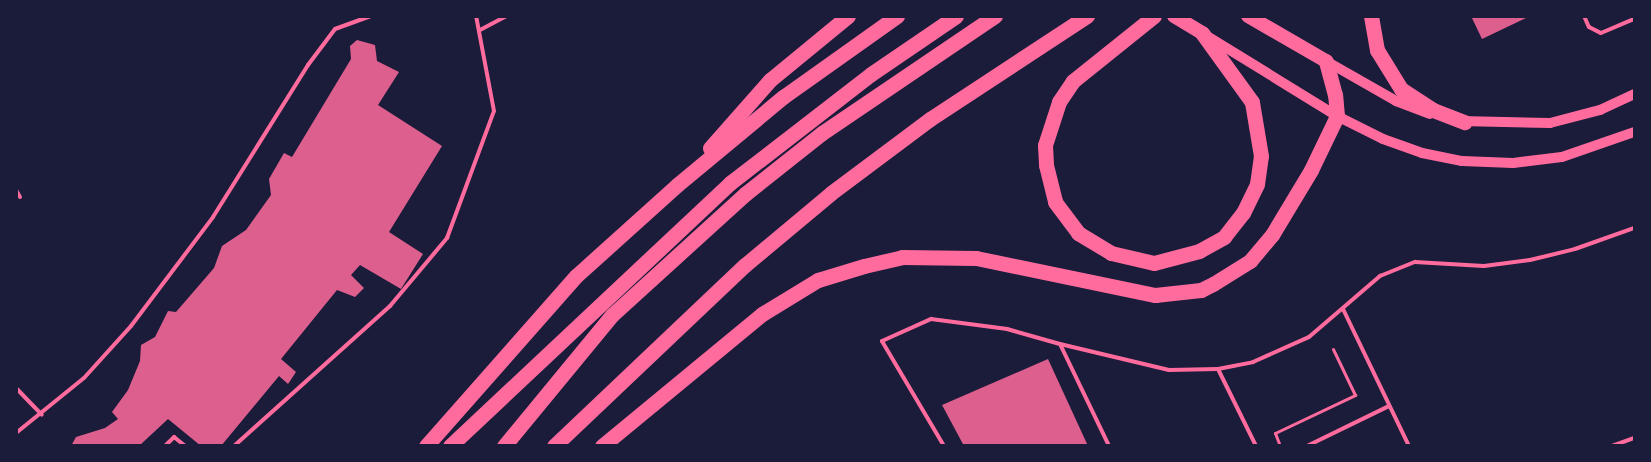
<!DOCTYPE html>
<html>
<head>
<meta charset="utf-8">
<style>
	body { margin:0 }
	#map { position:relative; width:1651px; height:462px; overflow:hidden; background:#1b1b3a; font-family:Signika,sans-serif }
	div>[style] { position:absolute }
	.building>* { inset:0; background:#dd5f8e }
	.path>* { height:3px; margin:-1.5px; padding:0 1.5px; transform-origin:1.5px; border-radius:1.5px; background:#ff6b9d }
	.service>* { height:4px; margin:-2px; padding:0 2px; transform-origin:2px; border-radius:2px; background:#ff6b9d }
	.secondary>* { height:10px; margin:-5px; padding:0 5px; transform-origin:5px; border-radius:5px; background:#ff6b9d }
	.trunk>* { height:14px; margin:-7px; padding:0 7px; transform-origin:7px; border-radius:7px; background:#ff6b9d }
	.motorway>* { height:15px; margin:-7.5px; padding:0 7.5px; transform-origin:7.5px; border-radius:7.5px; background:#ff6b9d }
	span { translate:-50% -50%; white-space:nowrap; text-align:center; line-height:1.15; -webkit-text-stroke:4.5px #1b1b3a; paint-order:stroke }
	.frame { position:absolute; inset:0; border:18px solid #1b1b3a; pointer-events:none }
</style>
</head>
<body>
<div id="map">
	<div class="building">
		<i style="clip-path:polygon(1471px 16px,1530px 16px,1482px 39px)"></i>
		<i style="clip-path:polygon(357px 40px,375px 45px,377px 61px,399px 72px,378px 105px,442px 146px,389px 232px,423px 254px,401px 289px,360px 265px,351px 275px,364px 288px,355px 297px,337px 290px,281px 359px,296px 372px,288px 384px,279px 376px,221px 446px,201px 446px,168px 419px,139px 446px,71px 446px,76px 437px,105px 428px,118px 419px,112px 412px,128px 390px,140px 361px,141px 345px,155px 337px,168px 311px,176px 312px,214px 268px,222px 246px,246px 230px,271px 195px,269px 179px,284px 153px,292px 157px,351px 59px,350px 46px)"></i>
		<i style="clip-path:polygon(1048px 359px,1088px 446px,964px 446px,942px 405px)"></i>
	</div>
	<div class="path">
		<i style="left:1280px;top:446px;width:14px;rotate:-111deg"></i>
		<i style="left:1275px;top:433px;width:89px;rotate:-25.4deg"></i>
		<i style="left:1355px;top:395px;width:51px;rotate:-115.6deg"></i>
	</div>
	<div class="service">
		<i style="left:1584px;top:16px;width:12px;rotate:66deg"></i>
		<i style="left:1589px;top:27px;width:13px;rotate:27deg"></i>
		<i style="left:1601px;top:33px;width:36px;rotate:-23deg"></i>
		<i style="left:480px;top:30px;width:30px;rotate:-28deg"></i>
		<i style="left:16px;top:190px;width:8px;rotate:60deg"></i>
		<i style="left:1343px;top:309px;width:152px;rotate:64.3deg"></i>
		<i style="left:1060px;top:344px;width:112px;rotate:13.4deg"></i>
		<i style="left:1169px;top:370px;width:49px;rotate:-1.2deg"></i>
		<i style="left:1218px;top:369px;width:36px;rotate:-11deg"></i>
		<i style="left:1253px;top:362px;width:61px;rotate:-24.1deg"></i>
		<i style="left:1309px;top:337px;width:94px;rotate:-40.7deg"></i>
		<i style="left:1380px;top:276px;width:38px;rotate:-22deg"></i>
		<i style="left:1415px;top:262px;width:69px;rotate:3.3deg"></i>
		<i style="left:1484px;top:266px;width:46px;rotate:-7.4deg"></i>
		<i style="left:1530px;top:260px;width:46px;rotate:-13.7deg"></i>
		<i style="left:1575px;top:249px;width:63px;rotate:-19.6deg"></i>
		<i style="left:1218px;top:369px;width:86px;rotate:63.7deg"></i>
		<i style="left:16px;top:388px;width:37px;rotate:46deg"></i>
		<i style="left:16px;top:433px;width:87px;rotate:-39deg"></i>
		<i style="left:84px;top:378px;width:70px;rotate:-47.9deg"></i>
		<i style="left:131px;top:326px;width:136px;rotate:-53deg"></i>
		<i style="left:213px;top:217px;width:179px;rotate:-58deg"></i>
		<i style="left:308px;top:65px;width:45px;rotate:-53.1deg"></i>
		<i style="left:335px;top:29px;width:38px;rotate:-20deg"></i>
		<i style="left:165px;top:446px;width:13px;rotate:-45deg"></i>
		<i style="left:174px;top:437px;width:14px;rotate:39deg"></i>
		<i style="left:234px;top:446px;width:210px;rotate:-41.9deg"></i>
		<i style="left:390px;top:306px;width:89px;rotate:-50deg"></i>
		<i style="left:447px;top:238px;width:135px;rotate:-69.7deg"></i>
		<i style="left:494px;top:111px;width:97px;rotate:-100.7deg"></i>
		<i style="left:944px;top:446px;width:122px;rotate:-120.6deg"></i>
		<i style="left:882px;top:341px;width:54px;rotate:-24.2deg"></i>
		<i style="left:931px;top:319px;width:77px;rotate:7.5deg"></i>
		<i style="left:1007px;top:329px;width:55px;rotate:15.8deg"></i>
		<i style="left:1060px;top:344px;width:113px;rotate:64.3deg"></i>
		<i style="left:1307px;top:446px;width:91px;rotate:-26deg"></i>
		<i style="left:1612px;top:446px;width:23px;rotate:-20deg"></i>
	</div>
	<div class="secondary">
		<i style="left:1207px;top:36px;width:153px;rotate:31.6deg"></i>
		<i style="left:1337px;top:116px;width:51px;rotate:26.6deg"></i>
		<i style="left:1383px;top:139px;width:41px;rotate:19.7deg"></i>
		<i style="left:1422px;top:153px;width:41px;rotate:11.3deg"></i>
		<i style="left:1462px;top:161px;width:51px;rotate:2.2deg"></i>
		<i style="left:1513px;top:163px;width:49px;rotate:-7deg"></i>
		<i style="left:1562px;top:157px;width:76px;rotate:-19.1deg"></i>
		<i style="left:1326px;top:61px;width:81px;rotate:29.7deg"></i>
		<i style="left:1396px;top:101px;width:36px;rotate:21deg"></i>
		<i style="left:1460px;top:121px;width:90px;rotate:1.3deg"></i>
		<i style="left:1550px;top:123px;width:52px;rotate:-14.6deg"></i>
		<i style="left:1600px;top:110px;width:38px;rotate:-25deg"></i>
	</div>
	<div class="trunk">
		<i style="left:1174px;top:16px;width:33px;rotate:31deg"></i>
		<i style="left:1248px;top:16px;width:90px;rotate:30deg"></i>
	</div>
	<div class="motorway">
		<i style="left:1154px;top:16px;width:104px;rotate:141.3deg"></i>
		<i style="left:1073px;top:81px;width:25px;rotate:124deg"></i>
		<i style="left:1059px;top:102px;width:45px;rotate:108deg"></i>
		<i style="left:1045px;top:145px;width:20px;rotate:87deg"></i>
		<i style="left:1046px;top:165px;width:38px;rotate:76deg"></i>
		<i style="left:1055px;top:202px;width:39px;rotate:53deg"></i>
		<i style="left:1078px;top:233px;width:39px;rotate:31deg"></i>
		<i style="left:1111px;top:253px;width:44px;rotate:13.1deg"></i>
		<i style="left:1154px;top:263px;width:47px;rotate:-14.9deg"></i>
		<i style="left:1199px;top:251px;width:29px;rotate:-29deg"></i>
		<i style="left:1224px;top:237px;width:31px;rotate:-52deg"></i>
		<i style="left:1243px;top:213px;width:32px;rotate:-64deg"></i>
		<i style="left:1257px;top:184px;width:28px;rotate:-82deg"></i>
		<i style="left:1261px;top:156px;width:55px;rotate:-99.5deg"></i>
		<i style="left:1252px;top:102px;width:85px;rotate:-125.9deg"></i>
		<i style="left:1371px;top:16px;width:35px;rotate:80deg"></i>
		<i style="left:1377px;top:50px;width:46px;rotate:58.4deg"></i>
		<i style="left:1401px;top:89px;width:38px;rotate:33deg"></i>
		<i style="left:1433px;top:110px;width:34px;rotate:21deg"></i>
		<i style="left:710px;top:148px;width:91px;rotate:-48.6deg"></i>
		<i style="left:770px;top:80px;width:101px;rotate:-39.4deg"></i>
		<i style="left:426px;top:446px;width:227px;rotate:-48.6deg"></i>
		<i style="left:576px;top:276px;width:136px;rotate:-42deg"></i>
		<i style="left:677px;top:185px;width:138px;rotate:-39.7deg"></i>
		<i style="left:783px;top:97px;width:140px;rotate:-35.4deg"></i>
		<i style="left:450px;top:446px;width:384px;rotate:-43.2deg"></i>
		<i style="left:730px;top:183px;width:178px;rotate:-37.7deg"></i>
		<i style="left:871px;top:74px;width:103px;rotate:-34.3deg"></i>
		<i style="left:504px;top:446px;width:170px;rotate:-50.5deg"></i>
		<i style="left:612px;top:315px;width:180px;rotate:-42.3deg"></i>
		<i style="left:745px;top:194px;width:98px;rotate:-38.4deg"></i>
		<i style="left:822px;top:133px;width:209px;rotate:-34.1deg"></i>
		<i style="left:554px;top:446px;width:263px;rotate:-43.5deg"></i>
		<i style="left:745px;top:265px;width:112px;rotate:-39.9deg"></i>
		<i style="left:831px;top:193px;width:124px;rotate:-36.8deg"></i>
		<i style="left:930px;top:119px;width:188px;rotate:-33.3deg"></i>
		<i style="left:602px;top:446px;width:207px;rotate:-39.5deg"></i>
		<i style="left:762px;top:314px;width:66px;rotate:-31.3deg"></i>
		<i style="left:818px;top:280px;width:48px;rotate:-16.9deg"></i>
		<i style="left:864px;top:266px;width:39px;rotate:-13deg"></i>
		<i style="left:902px;top:257px;width:74px;rotate:0.8deg"></i>
		<i style="left:976px;top:258px;width:183px;rotate:11.7deg"></i>
		<i style="left:1155px;top:295px;width:46px;rotate:-6.2deg"></i>
		<i style="left:1201px;top:290px;width:13px;rotate:-27deg"></i>
		<i style="left:1213px;top:284px;width:44px;rotate:-31.9deg"></i>
		<i style="left:1250px;top:261px;width:34px;rotate:-50deg"></i>
		<i style="left:1272px;top:235px;width:76px;rotate:-59deg"></i>
		<i style="left:1311px;top:170px;width:60px;rotate:-64.3deg"></i>
		<i style="left:1337px;top:116px;width:21px;rotate:-95deg"></i>
		<i style="left:1335px;top:95px;width:35px;rotate:-105deg"></i>
	</div>
	<div class="frame"></div>
</div>
</body>
</html>
